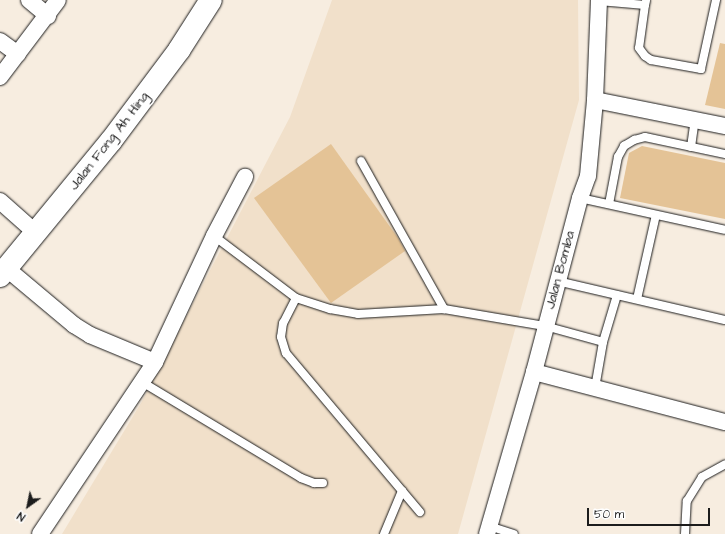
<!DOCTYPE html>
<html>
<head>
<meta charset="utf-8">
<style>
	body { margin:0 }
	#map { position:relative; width:725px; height:534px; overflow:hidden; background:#f7ede0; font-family:"Architects Daughter",sans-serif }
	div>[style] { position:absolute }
	.built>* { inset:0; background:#f1e0ca }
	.building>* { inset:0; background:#e4c396 }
	.roads { filter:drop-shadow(0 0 1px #1c1c1c) drop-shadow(0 0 1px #1c1c1c) }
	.lane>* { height:8px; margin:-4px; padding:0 4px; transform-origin:4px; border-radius:4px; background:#fff }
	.street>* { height:16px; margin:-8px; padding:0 8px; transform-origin:8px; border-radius:8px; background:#fff }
	.secondary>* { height:22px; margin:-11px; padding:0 11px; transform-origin:11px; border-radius:11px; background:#fff }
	span { translate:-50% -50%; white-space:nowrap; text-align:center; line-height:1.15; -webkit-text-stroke:3px #fff; paint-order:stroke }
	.street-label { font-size:14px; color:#1c1c1c }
	.north { position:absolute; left:8px; top:486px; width:40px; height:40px; -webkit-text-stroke:3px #fff; paint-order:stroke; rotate:213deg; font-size:11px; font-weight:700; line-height:16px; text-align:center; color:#1c1c1c }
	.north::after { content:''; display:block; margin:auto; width:14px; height:18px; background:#1c1c1c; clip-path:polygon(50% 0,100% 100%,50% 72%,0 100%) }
	.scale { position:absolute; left:587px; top:508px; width:123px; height:18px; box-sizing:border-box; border:2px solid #1c1c1c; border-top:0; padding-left:5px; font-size:12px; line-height:14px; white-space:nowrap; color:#1c1c1c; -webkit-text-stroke:3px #fff; paint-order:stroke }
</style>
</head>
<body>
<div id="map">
	<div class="built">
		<i style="clip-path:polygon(332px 0,578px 0,579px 100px,458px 534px,62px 534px,141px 403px,290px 117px)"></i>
	</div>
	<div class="building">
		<i style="clip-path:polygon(720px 43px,725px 44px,725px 109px,705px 105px)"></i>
		<i style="clip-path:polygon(331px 144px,398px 238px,405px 251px,331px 303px,254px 198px)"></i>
		<i style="clip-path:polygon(642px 146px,725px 163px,725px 219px,620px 198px,629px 153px)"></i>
	</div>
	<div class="roads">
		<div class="lane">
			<i style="left:599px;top:1px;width:46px;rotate:5deg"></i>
			<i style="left:645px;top:5px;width:4px;rotate:-76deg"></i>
			<i style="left:645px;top:5px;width:43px;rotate:97.9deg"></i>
			<i style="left:639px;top:48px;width:10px;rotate:53deg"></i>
			<i style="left:645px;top:56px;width:7px;rotate:34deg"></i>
			<i style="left:651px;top:60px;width:51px;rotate:10.2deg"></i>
			<i style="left:701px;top:69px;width:71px;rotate:-77.7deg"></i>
			<i style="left:691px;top:147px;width:27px;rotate:-82deg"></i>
			<i style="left:361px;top:161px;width:170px;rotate:60.7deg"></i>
			<i style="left:580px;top:198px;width:148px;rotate:12.4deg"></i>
			<i style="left:609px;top:204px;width:48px;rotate:-79.2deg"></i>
			<i style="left:618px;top:157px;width:13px;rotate:-61deg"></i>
			<i style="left:624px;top:146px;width:12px;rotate:-31deg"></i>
			<i style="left:634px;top:140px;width:11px;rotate:-15deg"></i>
			<i style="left:645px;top:137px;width:82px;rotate:12deg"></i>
			<i style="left:214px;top:236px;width:103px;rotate:37.1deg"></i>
			<i style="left:296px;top:298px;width:28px;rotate:117deg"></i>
			<i style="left:283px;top:323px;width:14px;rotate:98deg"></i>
			<i style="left:281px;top:337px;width:17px;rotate:73deg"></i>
			<i style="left:286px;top:353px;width:208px;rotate:49.9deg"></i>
			<i style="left:557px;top:281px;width:172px;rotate:13.1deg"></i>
			<i style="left:296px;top:298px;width:36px;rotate:18deg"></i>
			<i style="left:330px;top:309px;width:28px;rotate:10deg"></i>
			<i style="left:358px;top:314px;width:86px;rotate:-3.3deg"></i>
			<i style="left:444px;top:309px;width:102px;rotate:9.6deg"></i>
			<i style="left:545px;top:326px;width:60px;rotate:15.4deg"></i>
			<i style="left:603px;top:342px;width:49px;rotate:-73.4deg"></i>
			<i style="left:637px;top:299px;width:86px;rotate:-77.3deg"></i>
			<i style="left:142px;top:382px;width:186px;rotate:31.1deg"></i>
			<i style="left:301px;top:478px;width:14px;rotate:21deg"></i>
			<i style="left:314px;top:483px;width:9px"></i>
			<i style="left:595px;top:388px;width:47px;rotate:-80.1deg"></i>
			<i style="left:489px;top:526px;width:26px;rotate:18deg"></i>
			<i style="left:384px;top:534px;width:47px;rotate:-67.3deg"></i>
			<i style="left:685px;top:534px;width:33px;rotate:-87deg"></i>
			<i style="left:687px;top:501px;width:28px;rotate:-58deg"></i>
			<i style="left:702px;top:477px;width:26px;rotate:-29deg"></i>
		</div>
		<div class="street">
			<i style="left:29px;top:0;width:25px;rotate:40deg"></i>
			<i style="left:0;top:41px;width:22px;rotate:36deg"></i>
			<i style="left:0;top:77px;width:96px;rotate:-53deg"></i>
			<i style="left:595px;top:100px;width:133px;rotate:11.3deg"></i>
			<i style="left:0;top:201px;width:47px;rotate:41.5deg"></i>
			<i style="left:6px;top:268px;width:89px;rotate:40deg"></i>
			<i style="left:74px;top:325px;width:19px;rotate:32deg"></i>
			<i style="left:90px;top:335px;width:70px;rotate:22.6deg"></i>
			<i style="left:534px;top:372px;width:197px;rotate:14.7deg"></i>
			<i style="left:40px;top:534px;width:207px;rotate:-56.2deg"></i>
			<i style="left:155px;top:362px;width:139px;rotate:-64.9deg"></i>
			<i style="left:214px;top:236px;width:67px;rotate:-62.3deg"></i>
			<i style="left:487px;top:534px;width:169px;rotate:-73.8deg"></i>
			<i style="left:534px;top:372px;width:180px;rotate:-75.2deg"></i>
			<i style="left:580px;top:198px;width:23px;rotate:-70deg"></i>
			<i style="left:588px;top:176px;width:76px;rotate:-84.7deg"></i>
			<i style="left:595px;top:100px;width:100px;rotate:-87.7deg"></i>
		</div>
		<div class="secondary">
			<i style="left:0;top:276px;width:175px;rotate:-50.6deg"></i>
			<i style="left:111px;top:141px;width:114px;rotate:-53.2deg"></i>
			<i style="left:179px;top:50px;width:59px;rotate:-57.4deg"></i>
		</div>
	</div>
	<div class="street-label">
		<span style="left:109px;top:141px;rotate:-52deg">Jalan Fong Ah Hing</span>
		<span style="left:560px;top:270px;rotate:-75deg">Jalan Bomba</span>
	</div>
	<div class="north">N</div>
	<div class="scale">50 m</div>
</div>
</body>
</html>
